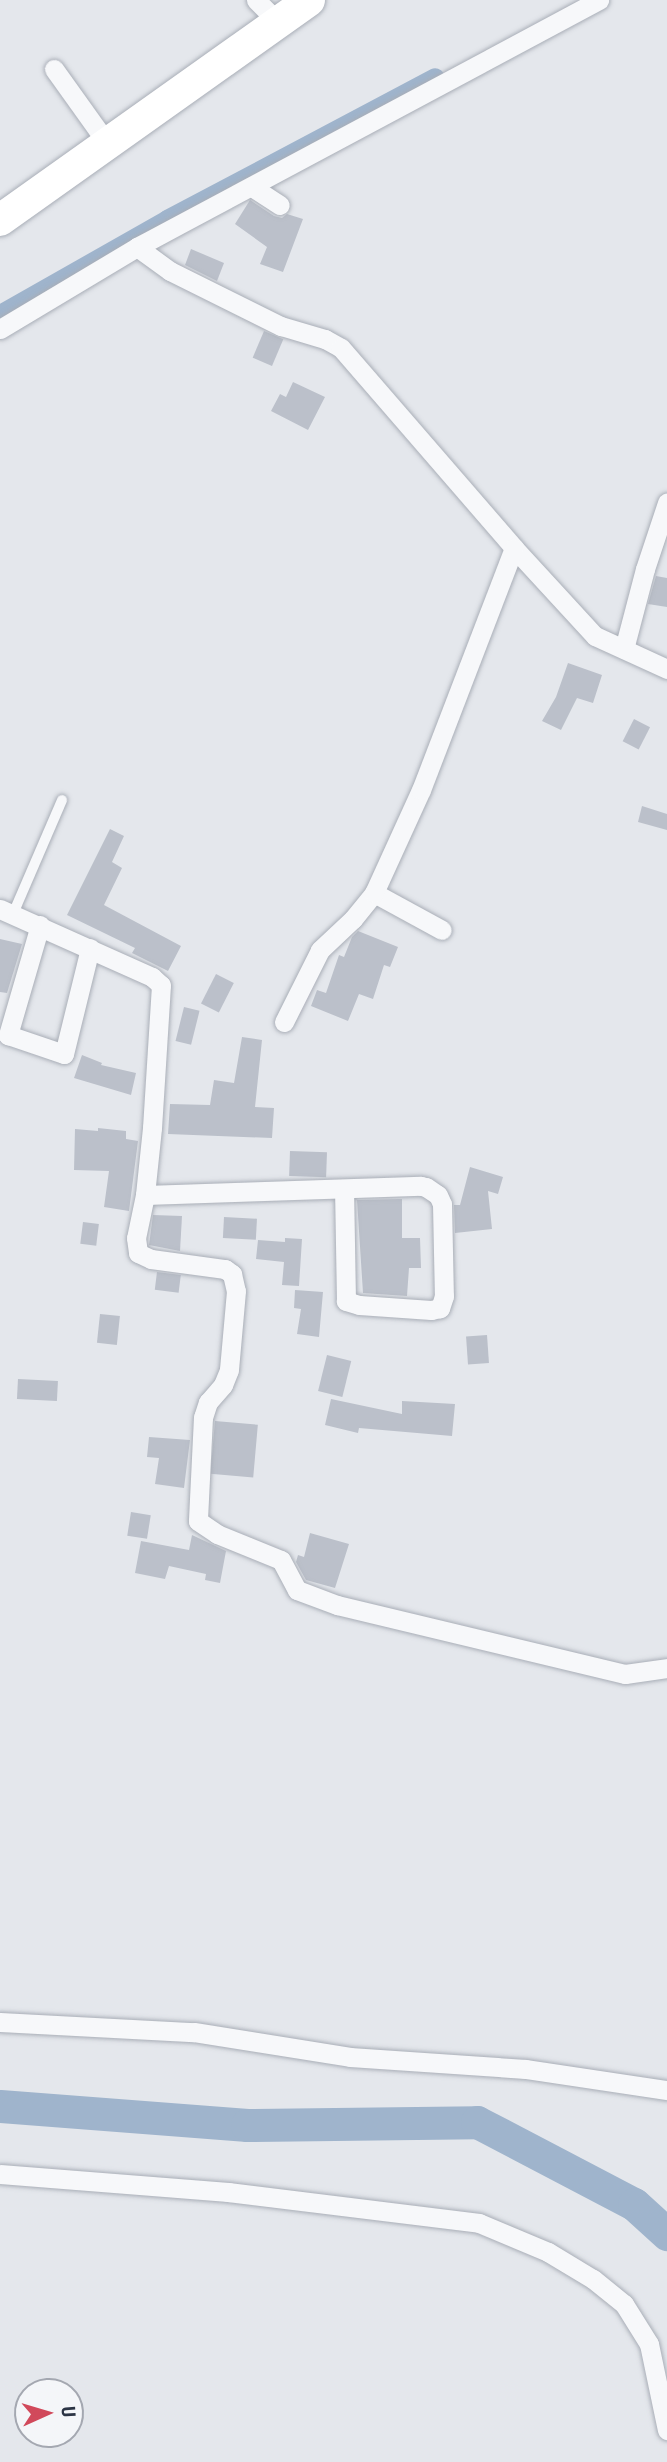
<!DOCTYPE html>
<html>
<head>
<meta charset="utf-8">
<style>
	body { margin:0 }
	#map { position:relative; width:667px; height:2462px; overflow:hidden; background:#e4e7ec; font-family:"Roboto Condensed",sans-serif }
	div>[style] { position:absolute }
	.canal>* { height:19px; margin:-9.5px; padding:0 9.5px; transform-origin:9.5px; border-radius:9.5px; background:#9fb4cc }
	.river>* { height:33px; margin:-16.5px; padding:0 16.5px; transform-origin:16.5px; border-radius:16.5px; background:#9fb4cc }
	.building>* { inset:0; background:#bbc0ca; transform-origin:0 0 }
	.roads { filter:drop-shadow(0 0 2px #a9aeb7) drop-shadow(0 0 2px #a9aeb7) }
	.lane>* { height:10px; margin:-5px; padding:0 5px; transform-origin:5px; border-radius:5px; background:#f7f8fa }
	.street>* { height:19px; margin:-9.5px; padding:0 9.5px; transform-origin:9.5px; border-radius:9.5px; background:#f7f8fa }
	.primary>* { height:32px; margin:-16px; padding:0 16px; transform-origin:16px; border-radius:16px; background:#fff }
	span { translate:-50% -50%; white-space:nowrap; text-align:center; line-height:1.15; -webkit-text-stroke:5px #f4f6f9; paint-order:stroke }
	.north { position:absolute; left:14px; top:2378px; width:70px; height:70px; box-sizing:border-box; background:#f4f6f9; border:2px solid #a4a8b1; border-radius:50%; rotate:86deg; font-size:19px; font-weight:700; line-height:28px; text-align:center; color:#2b3445 }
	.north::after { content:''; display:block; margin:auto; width:24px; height:32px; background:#d1495b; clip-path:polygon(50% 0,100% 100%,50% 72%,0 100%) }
</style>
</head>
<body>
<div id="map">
	<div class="canal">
		<i style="left:0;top:314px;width:192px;rotate:-29.6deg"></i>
		<i style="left:167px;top:219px;width:303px;rotate:-27.9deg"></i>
	</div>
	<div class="river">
		<i style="left:0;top:2106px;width:248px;rotate:4.4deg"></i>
		<i style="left:247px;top:2125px;width:230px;rotate:-0.7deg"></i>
		<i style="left:477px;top:2122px;width:177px;rotate:27.6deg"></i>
		<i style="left:634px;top:2204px;width:45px;rotate:42.3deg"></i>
	</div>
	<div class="building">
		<i style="clip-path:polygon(250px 200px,274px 216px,282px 218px,287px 214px,303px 219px,283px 272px,260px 264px,267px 247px,235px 224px)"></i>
		<i style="clip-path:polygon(191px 249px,224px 263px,217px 281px,185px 265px)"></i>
		<i style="left:264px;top:331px;width:21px;height:29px;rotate:23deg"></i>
		<i style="clip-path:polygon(293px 382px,325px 397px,308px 430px,271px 411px,280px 394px,286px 397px)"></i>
		<i style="clip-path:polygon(656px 576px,667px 578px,667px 607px,648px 604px)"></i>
		<i style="clip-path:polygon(568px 663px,602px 675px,593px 703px,577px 698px,561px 730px,542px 721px,556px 697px)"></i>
		<i style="left:634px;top:719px;width:18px;height:25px;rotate:27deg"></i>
		<i style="clip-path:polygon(642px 806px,667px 814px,667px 830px,638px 822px)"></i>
		<i style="clip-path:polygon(110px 829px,124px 836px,112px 862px,122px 868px,104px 905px,181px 946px,168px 971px,132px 953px,135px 948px,67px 915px)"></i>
		<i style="clip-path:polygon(358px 931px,398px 947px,390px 967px,384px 965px,373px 999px,359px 994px,348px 1021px,311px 1006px,317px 990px,326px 993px,339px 955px,344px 957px,352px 937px)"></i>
		<i style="clip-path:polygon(0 939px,22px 944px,7px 993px,0 992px)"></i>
		<i style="left:216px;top:974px;width:20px;height:33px;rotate:27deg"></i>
		<i style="left:184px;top:1007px;width:16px;height:35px;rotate:14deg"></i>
		<i style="clip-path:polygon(242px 1037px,262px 1040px,255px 1107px,274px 1108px,272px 1138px,168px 1134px,170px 1104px,210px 1105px,214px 1080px,234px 1083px)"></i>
		<i style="clip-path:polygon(82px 1055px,102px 1063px,101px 1065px,136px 1073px,131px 1095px,74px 1078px)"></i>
		<i style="clip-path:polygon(98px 1128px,126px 1131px,126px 1139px,138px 1141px,129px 1211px,104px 1207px,109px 1171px,74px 1170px,75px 1129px,98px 1131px)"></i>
		<i style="left:290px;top:1151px;width:37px;height:25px;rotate:2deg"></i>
		<i style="clip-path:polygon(470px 1167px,503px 1177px,498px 1194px,488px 1191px,492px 1229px,455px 1233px,454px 1205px,460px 1205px)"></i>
		<i style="clip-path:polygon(402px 1199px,402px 1238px,420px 1238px,421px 1268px,409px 1268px,407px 1296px,363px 1293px,357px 1200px)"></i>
		<i style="clip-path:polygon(153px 1215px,182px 1216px,180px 1251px,149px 1245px)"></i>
		<i style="left:224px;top:1217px;width:33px;height:21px;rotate:3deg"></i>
		<i style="left:83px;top:1222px;width:16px;height:22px;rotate:7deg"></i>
		<i style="clip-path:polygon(285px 1238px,302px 1239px,299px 1286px,282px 1285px,284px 1262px,256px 1259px,258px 1240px,285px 1242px)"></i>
		<i style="left:157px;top:1272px;width:24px;height:18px;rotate:7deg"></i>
		<i style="clip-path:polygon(295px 1290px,323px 1292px,319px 1337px,297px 1334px,301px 1309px,294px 1308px)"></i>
		<i style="left:100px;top:1314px;width:20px;height:29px;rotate:6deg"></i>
		<i style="left:487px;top:1335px;width:28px;height:21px;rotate:86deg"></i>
		<i style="left:327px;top:1355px;width:25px;height:37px;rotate:14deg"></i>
		<i style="left:18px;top:1379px;width:40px;height:20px;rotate:3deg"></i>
		<i style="clip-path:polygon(331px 1399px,402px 1414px,402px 1401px,455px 1404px,452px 1436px,359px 1428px,358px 1433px,325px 1425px)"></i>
		<i style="left:215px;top:1421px;width:43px;height:53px;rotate:5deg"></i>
		<i style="clip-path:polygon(149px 1437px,190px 1440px,184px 1488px,155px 1484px,159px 1458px,147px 1457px)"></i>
		<i style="left:131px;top:1512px;width:20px;height:24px;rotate:9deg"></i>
		<i style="clip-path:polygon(310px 1533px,349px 1544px,335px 1588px,306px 1580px,296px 1562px,298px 1555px,304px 1557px)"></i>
		<i style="clip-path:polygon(192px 1535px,226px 1551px,220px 1583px,205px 1580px,206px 1574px,169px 1566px,165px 1579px,135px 1573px,141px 1541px,189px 1550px)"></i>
	</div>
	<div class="roads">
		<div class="lane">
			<i style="left:13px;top:914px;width:124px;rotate:-66.7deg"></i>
		</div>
		<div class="street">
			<i style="left:256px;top:0;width:31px;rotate:45deg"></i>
			<i style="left:54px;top:69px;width:91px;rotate:54.4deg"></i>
			<i style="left:252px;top:187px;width:33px;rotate:33deg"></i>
			<i style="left:137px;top:247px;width:41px;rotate:36deg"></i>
			<i style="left:170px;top:271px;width:124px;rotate:26.4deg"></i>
			<i style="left:281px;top:326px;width:46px;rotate:16.5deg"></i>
			<i style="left:325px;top:339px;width:18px;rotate:29deg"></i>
			<i style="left:341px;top:348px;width:264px;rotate:49.1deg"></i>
			<i style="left:514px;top:548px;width:120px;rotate:47.4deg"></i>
			<i style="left:595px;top:636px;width:79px;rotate:24.6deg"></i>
			<i style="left:0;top:329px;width:160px;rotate:-30.9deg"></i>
			<i style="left:137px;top:247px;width:524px;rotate:-28.13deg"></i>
			<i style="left:624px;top:649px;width:83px;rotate:-75.3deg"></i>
			<i style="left:645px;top:569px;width:70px;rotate:-71.6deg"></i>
			<i style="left:374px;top:893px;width:77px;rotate:28.6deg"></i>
			<i style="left:0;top:909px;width:167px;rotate:24.1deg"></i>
			<i style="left:152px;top:977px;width:12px;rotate:42deg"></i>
			<i style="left:161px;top:985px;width:143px;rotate:93.6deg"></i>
			<i style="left:152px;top:1128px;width:67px;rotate:96deg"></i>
			<i style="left:145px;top:1195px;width:44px;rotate:101.8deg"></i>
			<i style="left:136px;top:1238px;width:15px;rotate:82deg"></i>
			<i style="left:138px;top:1253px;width:14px;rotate:25deg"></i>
			<i style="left:151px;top:1259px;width:75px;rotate:7.7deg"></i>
			<i style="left:225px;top:1269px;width:9px;rotate:36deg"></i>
			<i style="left:232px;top:1274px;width:17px;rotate:77deg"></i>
			<i style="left:236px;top:1291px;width:79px;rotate:95.1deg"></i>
			<i style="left:229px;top:1370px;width:16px;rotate:112deg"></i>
			<i style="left:223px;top:1385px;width:23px;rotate:131deg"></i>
			<i style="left:208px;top:1402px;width:16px;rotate:108deg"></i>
			<i style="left:203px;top:1417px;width:104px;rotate:92.8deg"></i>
			<i style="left:198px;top:1521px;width:23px;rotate:34deg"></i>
			<i style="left:217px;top:1534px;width:69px;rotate:22.1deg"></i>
			<i style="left:281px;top:1560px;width:34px;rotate:62deg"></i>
			<i style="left:297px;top:1590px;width:43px;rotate:20.6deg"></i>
			<i style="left:337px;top:1605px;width:296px;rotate:13.5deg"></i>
			<i style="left:625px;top:1674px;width:42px;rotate:-8.1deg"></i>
			<i style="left:40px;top:925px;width:115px;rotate:106.2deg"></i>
			<i style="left:8px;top:1035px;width:59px;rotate:18.7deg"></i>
			<i style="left:64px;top:1054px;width:109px;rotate:-76.2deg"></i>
			<i style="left:284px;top:1022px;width:80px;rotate:-63.4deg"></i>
			<i style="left:320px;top:950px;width:45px;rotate:-43.2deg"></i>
			<i style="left:353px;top:919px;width:33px;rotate:-51deg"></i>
			<i style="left:374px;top:893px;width:113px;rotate:-65.5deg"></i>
			<i style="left:421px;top:790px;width:259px;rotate:-69deg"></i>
			<i style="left:145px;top:1195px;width:276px;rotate:-1.9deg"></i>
			<i style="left:421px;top:1186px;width:5px;rotate:11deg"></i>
			<i style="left:426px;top:1187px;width:14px;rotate:34deg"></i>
			<i style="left:438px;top:1195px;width:10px;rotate:66deg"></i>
			<i style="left:442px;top:1204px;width:92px;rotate:88.8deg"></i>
			<i style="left:444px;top:1296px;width:13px;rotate:108deg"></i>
			<i style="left:440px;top:1308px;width:9px;rotate:167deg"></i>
			<i style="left:431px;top:1310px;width:72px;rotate:-176deg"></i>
			<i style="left:359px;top:1305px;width:14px;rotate:-163deg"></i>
			<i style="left:346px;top:1301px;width:112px;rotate:-91deg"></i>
			<i style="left:0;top:2022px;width:194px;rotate:3deg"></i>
			<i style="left:194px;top:2032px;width:158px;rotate:9.1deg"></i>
			<i style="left:350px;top:2057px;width:176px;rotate:3.9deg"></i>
			<i style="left:526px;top:2069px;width:143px;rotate:8.5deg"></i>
			<i style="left:0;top:2174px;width:229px;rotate:4.5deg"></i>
			<i style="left:228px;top:2192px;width:253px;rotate:7deg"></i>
			<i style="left:479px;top:2223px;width:75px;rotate:22.8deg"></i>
			<i style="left:548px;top:2252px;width:52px;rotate:31deg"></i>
			<i style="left:593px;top:2279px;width:40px;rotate:39deg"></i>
			<i style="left:624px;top:2304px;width:47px;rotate:58deg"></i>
			<i style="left:649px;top:2344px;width:88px;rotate:78.2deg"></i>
		</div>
		<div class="primary">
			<i style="left:0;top:220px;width:379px;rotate:-35.4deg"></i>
		</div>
	</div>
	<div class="north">U</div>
</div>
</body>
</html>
